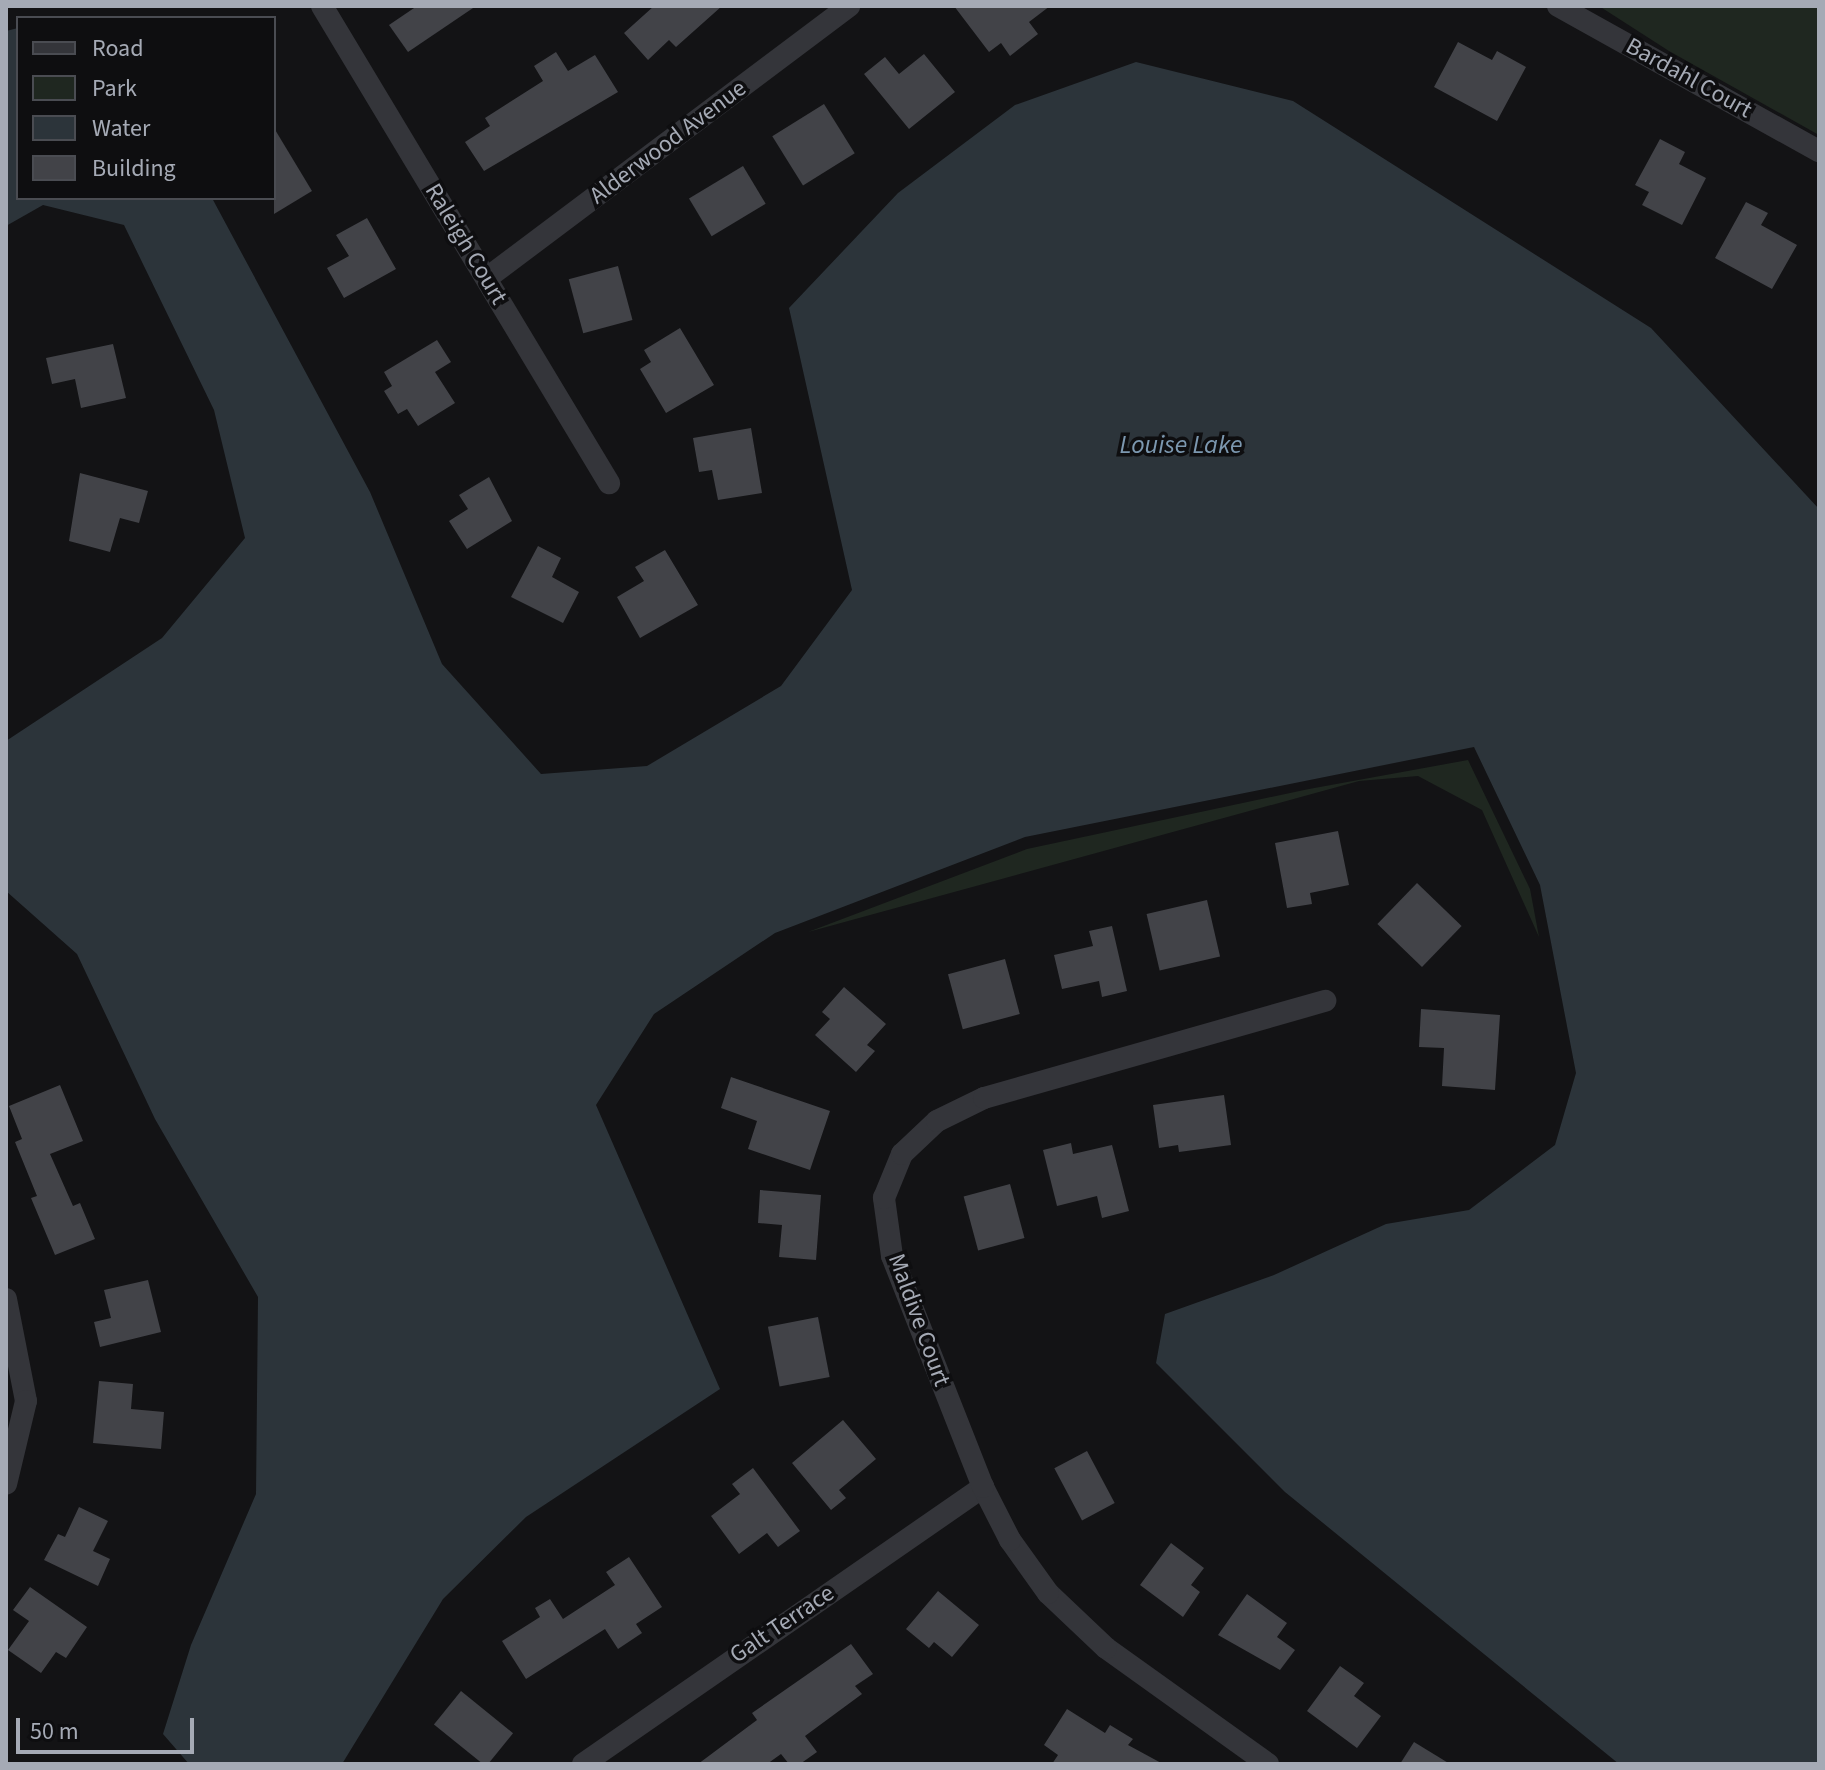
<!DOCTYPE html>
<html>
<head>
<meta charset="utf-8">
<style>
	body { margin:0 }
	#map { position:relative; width:1825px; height:1770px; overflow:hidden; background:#131315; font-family:"Source Sans 3",sans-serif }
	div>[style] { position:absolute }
	.green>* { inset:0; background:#1f2720 }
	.water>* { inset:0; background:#2c343a }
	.building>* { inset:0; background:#424348; transform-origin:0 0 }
	.street>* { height:22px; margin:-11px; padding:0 11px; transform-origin:11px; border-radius:11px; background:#34353a }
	span { translate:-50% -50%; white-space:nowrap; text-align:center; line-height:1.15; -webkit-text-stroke:7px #0e0e10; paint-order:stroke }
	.street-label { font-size:24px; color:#a5aab5 }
	.water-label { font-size:26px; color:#7c98b0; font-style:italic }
	.frame { position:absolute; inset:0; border:8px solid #a5aab5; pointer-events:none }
	.legend { position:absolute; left:16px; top:16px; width:260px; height:184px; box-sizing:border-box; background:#0e0e10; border:2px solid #4a4c52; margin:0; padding:10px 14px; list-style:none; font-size:24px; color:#a5aab5 }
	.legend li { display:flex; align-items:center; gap:16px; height:40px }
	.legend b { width:40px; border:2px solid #4a4c52 }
	.scale { position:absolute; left:16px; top:1718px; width:178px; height:36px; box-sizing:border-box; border:4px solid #a5aab5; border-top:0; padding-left:10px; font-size:24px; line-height:28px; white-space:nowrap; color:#a5aab5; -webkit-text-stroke:6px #0e0e10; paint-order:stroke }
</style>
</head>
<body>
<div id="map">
	<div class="green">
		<i style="clip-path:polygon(1599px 6px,1819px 6px,1819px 135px,1669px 51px)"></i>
		<i style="clip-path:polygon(1468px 760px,1530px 889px,1539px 937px,1482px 810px,1418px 776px,1359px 781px,808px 932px,1027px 849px,1309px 789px)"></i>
	</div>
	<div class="water">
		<i style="clip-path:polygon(18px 28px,18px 198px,212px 198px,370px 492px,442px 664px,541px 774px,647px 766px,781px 686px,852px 590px,789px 308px,898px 193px,1015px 105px,1136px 62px,1293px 101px,1651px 328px,1819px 509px,1819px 1764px,1619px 1764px,1285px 1492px,1156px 1363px,1165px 1314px,1274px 1275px,1386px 1224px,1469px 1210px,1555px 1145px,1576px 1073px,1540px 885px,1474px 747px,1025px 837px,775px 933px,654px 1014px,596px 1105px,720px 1389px,526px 1517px,443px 1599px,342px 1764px,189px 1764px,163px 1734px,191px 1645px,256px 1494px,258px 1297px,155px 1119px,77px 954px,6px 891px,6px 741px,162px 638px,245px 538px,214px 410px,124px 225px,43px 205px,6px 226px,6px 31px)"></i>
	</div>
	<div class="building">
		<i style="clip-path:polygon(417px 6px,476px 6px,408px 52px,389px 25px)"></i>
		<i style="clip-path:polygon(654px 6px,722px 6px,676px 47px,669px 40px,648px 60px,624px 33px)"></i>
		<i style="clip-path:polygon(954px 6px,1050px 6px,1029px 22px,1038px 34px,1010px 56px,1001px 43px,989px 52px)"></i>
		<i style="clip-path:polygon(1458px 42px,1492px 60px,1497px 51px,1526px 67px,1497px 121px,1434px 87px)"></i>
		<i style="clip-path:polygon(556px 52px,568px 71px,595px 55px,618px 92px,484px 171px,465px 142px,490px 126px,485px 118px,543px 81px,534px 66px)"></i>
		<i style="clip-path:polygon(924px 54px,955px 92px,909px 129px,864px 74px,885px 57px,899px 74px)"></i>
		<i style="left:824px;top:104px;width:58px;height:61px;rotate:58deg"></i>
		<i style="clip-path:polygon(274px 128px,312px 191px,274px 214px)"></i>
		<i style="clip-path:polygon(1660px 139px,1685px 152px,1679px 164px,1706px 178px,1682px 225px,1642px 205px,1649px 192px,1635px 185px)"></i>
		<i style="left:743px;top:166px;width:44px;height:63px;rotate:59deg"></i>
		<i style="clip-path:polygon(1746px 202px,1768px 213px,1761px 225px,1797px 245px,1772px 289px,1715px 258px)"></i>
		<i style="clip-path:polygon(367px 218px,396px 269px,344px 298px,327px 268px,349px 256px,336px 235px)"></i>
		<i style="left:618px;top:266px;width:56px;height:51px;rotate:75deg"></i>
		<i style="clip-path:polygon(680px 328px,714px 385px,666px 413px,640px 369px,651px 362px,644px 350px)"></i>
		<i style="clip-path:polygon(437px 340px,451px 362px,435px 372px,455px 403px,418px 426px,407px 409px,398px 414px,384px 391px,392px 386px,384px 372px)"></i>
		<i style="clip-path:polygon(113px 344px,126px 398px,81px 408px,75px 379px,52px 384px,46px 358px)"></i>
		<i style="clip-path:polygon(751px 428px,762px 493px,718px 500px,712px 470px,699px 472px,693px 438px)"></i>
		<i style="clip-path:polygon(80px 473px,148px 491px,139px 523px,120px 518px,110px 552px,69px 541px)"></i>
		<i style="clip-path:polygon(489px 477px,512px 521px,467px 549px,449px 521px,468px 509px,459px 495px)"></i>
		<i style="clip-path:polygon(538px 546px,561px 558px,552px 577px,579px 592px,563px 623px,511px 597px)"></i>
		<i style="clip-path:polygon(665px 550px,698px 605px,640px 638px,617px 597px,644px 581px,635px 567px)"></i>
		<i style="clip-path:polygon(1338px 831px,1349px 885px,1310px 893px,1312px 904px,1287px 908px,1275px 843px)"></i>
		<i style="left:1417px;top:883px;width:62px;height:57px;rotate:44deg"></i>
		<i style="left:1207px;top:900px;width:58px;height:62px;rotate:77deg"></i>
		<i style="clip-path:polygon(1112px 926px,1127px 991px,1102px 997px,1099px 981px,1062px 989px,1054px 955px,1093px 946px,1089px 931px)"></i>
		<i style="left:1005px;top:959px;width:57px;height:59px;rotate:75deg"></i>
		<i style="clip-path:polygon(844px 987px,886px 1024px,867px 1045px,875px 1051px,856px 1072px,815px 1035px,830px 1019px,822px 1012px)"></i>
		<i style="clip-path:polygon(1421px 1009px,1500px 1015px,1495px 1090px,1442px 1086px,1444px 1048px,1419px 1047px)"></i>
		<i style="clip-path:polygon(731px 1077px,830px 1111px,810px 1170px,748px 1149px,757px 1121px,721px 1108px)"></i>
		<i style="clip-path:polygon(60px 1085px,83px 1141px,50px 1154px,73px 1206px,80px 1203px,95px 1239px,55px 1255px,31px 1198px,37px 1196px,15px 1142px,22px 1139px,9px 1106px)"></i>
		<i style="clip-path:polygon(1224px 1095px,1231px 1145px,1179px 1152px,1178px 1145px,1159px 1148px,1153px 1105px)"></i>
		<i style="clip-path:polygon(1071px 1143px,1073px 1154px,1112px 1145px,1129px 1211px,1102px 1218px,1097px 1196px,1057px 1206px,1043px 1150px)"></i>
		<i style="left:1010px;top:1184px;width:56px;height:48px;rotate:75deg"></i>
		<i style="clip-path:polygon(760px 1190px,821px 1195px,816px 1260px,779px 1257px,782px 1225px,758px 1223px)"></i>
		<i style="clip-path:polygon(148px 1280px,161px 1332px,100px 1347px,94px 1322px,111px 1318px,104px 1290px)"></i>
		<i style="left:818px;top:1317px;width:61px;height:51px;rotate:79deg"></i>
		<i style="clip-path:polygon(99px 1381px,133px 1384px,131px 1409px,164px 1412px,161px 1449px,93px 1443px)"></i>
		<i style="clip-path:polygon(843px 1420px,876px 1459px,839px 1490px,846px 1498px,831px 1510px,792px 1463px)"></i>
		<i style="left:1087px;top:1451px;width:59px;height:37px;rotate:62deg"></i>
		<i style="clip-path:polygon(753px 1468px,800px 1531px,778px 1547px,767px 1533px,739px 1554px,711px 1516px,740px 1494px,732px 1484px)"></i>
		<i style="clip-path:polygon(79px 1507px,108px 1521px,93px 1551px,110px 1559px,98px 1586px,44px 1560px,58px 1534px,65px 1537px)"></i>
		<i style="clip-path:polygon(1171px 1543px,1204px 1568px,1191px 1585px,1200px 1592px,1183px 1617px,1140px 1585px)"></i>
		<i style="clip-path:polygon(629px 1557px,662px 1607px,636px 1624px,642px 1633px,618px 1649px,605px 1629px,526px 1679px,502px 1641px,540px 1617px,535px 1608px,550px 1599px,563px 1619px,615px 1585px,606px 1572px)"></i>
		<i style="clip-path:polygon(30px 1587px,87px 1627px,66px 1658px,56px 1652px,41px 1673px,8px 1650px,29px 1621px,13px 1610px)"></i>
		<i style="clip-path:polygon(938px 1591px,979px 1625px,952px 1657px,934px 1642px,929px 1648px,906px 1629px)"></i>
		<i style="clip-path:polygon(1247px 1594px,1287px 1623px,1277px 1637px,1295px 1650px,1280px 1670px,1218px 1635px)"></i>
		<i style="clip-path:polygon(851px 1644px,873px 1674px,855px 1686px,862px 1694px,805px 1736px,817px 1752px,800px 1764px,789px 1764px,781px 1754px,767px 1764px,698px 1764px,757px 1720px,752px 1713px)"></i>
		<i style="clip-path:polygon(1340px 1666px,1364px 1683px,1354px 1696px,1381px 1716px,1357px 1748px,1307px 1711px)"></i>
		<i style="left:461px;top:1691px;width:67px;height:43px;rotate:39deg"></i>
		<i style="clip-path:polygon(1067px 1709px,1105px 1733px,1110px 1725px,1133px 1739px,1128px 1745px,1163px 1764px,1052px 1764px,1058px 1755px,1044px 1745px)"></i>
		<i style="clip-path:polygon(1414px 1742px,1450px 1764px,1400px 1764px)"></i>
	</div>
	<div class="street">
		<i style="left:322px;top:6px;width:557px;rotate:58.97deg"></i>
		<i style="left:1558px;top:6px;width:299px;rotate:29.1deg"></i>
		<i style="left:487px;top:278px;width:453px;rotate:-36.9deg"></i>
		<i style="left:6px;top:1299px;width:104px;rotate:78.9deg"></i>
		<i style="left:26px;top:1401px;width:85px;rotate:103.5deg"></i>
		<i style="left:583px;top:1764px;width:487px;rotate:-34.7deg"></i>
		<i style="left:1268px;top:1764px;width:199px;rotate:-144.4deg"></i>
		<i style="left:1106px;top:1648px;width:80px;rotate:-136.5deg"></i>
		<i style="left:1048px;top:1593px;width:65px;rotate:-125.6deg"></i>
		<i style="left:1010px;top:1540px;width:59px;rotate:-117deg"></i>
		<i style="left:983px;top:1487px;width:248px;rotate:-111.5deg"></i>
		<i style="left:892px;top:1256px;width:59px;rotate:-97.9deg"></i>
		<i style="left:884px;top:1198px;width:48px;rotate:-67.8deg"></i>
		<i style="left:902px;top:1154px;width:48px;rotate:-43.3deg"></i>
		<i style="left:937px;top:1121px;width:52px;rotate:-26.1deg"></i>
		<i style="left:984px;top:1098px;width:355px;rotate:-15.9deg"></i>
	</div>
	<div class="street-label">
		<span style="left:1689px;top:78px;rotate:29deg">Bardahl Court</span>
		<span style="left:668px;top:142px;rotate:-37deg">Alderwood Avenue</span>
		<span style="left:466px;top:244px;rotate:59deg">Raleigh Court</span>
		<span style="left:919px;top:1320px;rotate:70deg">Maldive Court</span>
		<span style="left:782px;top:1624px;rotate:-34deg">Galt Terrace</span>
	</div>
	<div class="water-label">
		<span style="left:1181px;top:445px">Louise Lake</span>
	</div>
	<div class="frame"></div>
	<ul class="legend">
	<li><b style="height:10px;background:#34353a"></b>Road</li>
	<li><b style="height:22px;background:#1f2720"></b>Park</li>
	<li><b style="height:22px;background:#2c343a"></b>Water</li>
	<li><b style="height:22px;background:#424348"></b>Building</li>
	</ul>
	<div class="scale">50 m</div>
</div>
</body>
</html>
